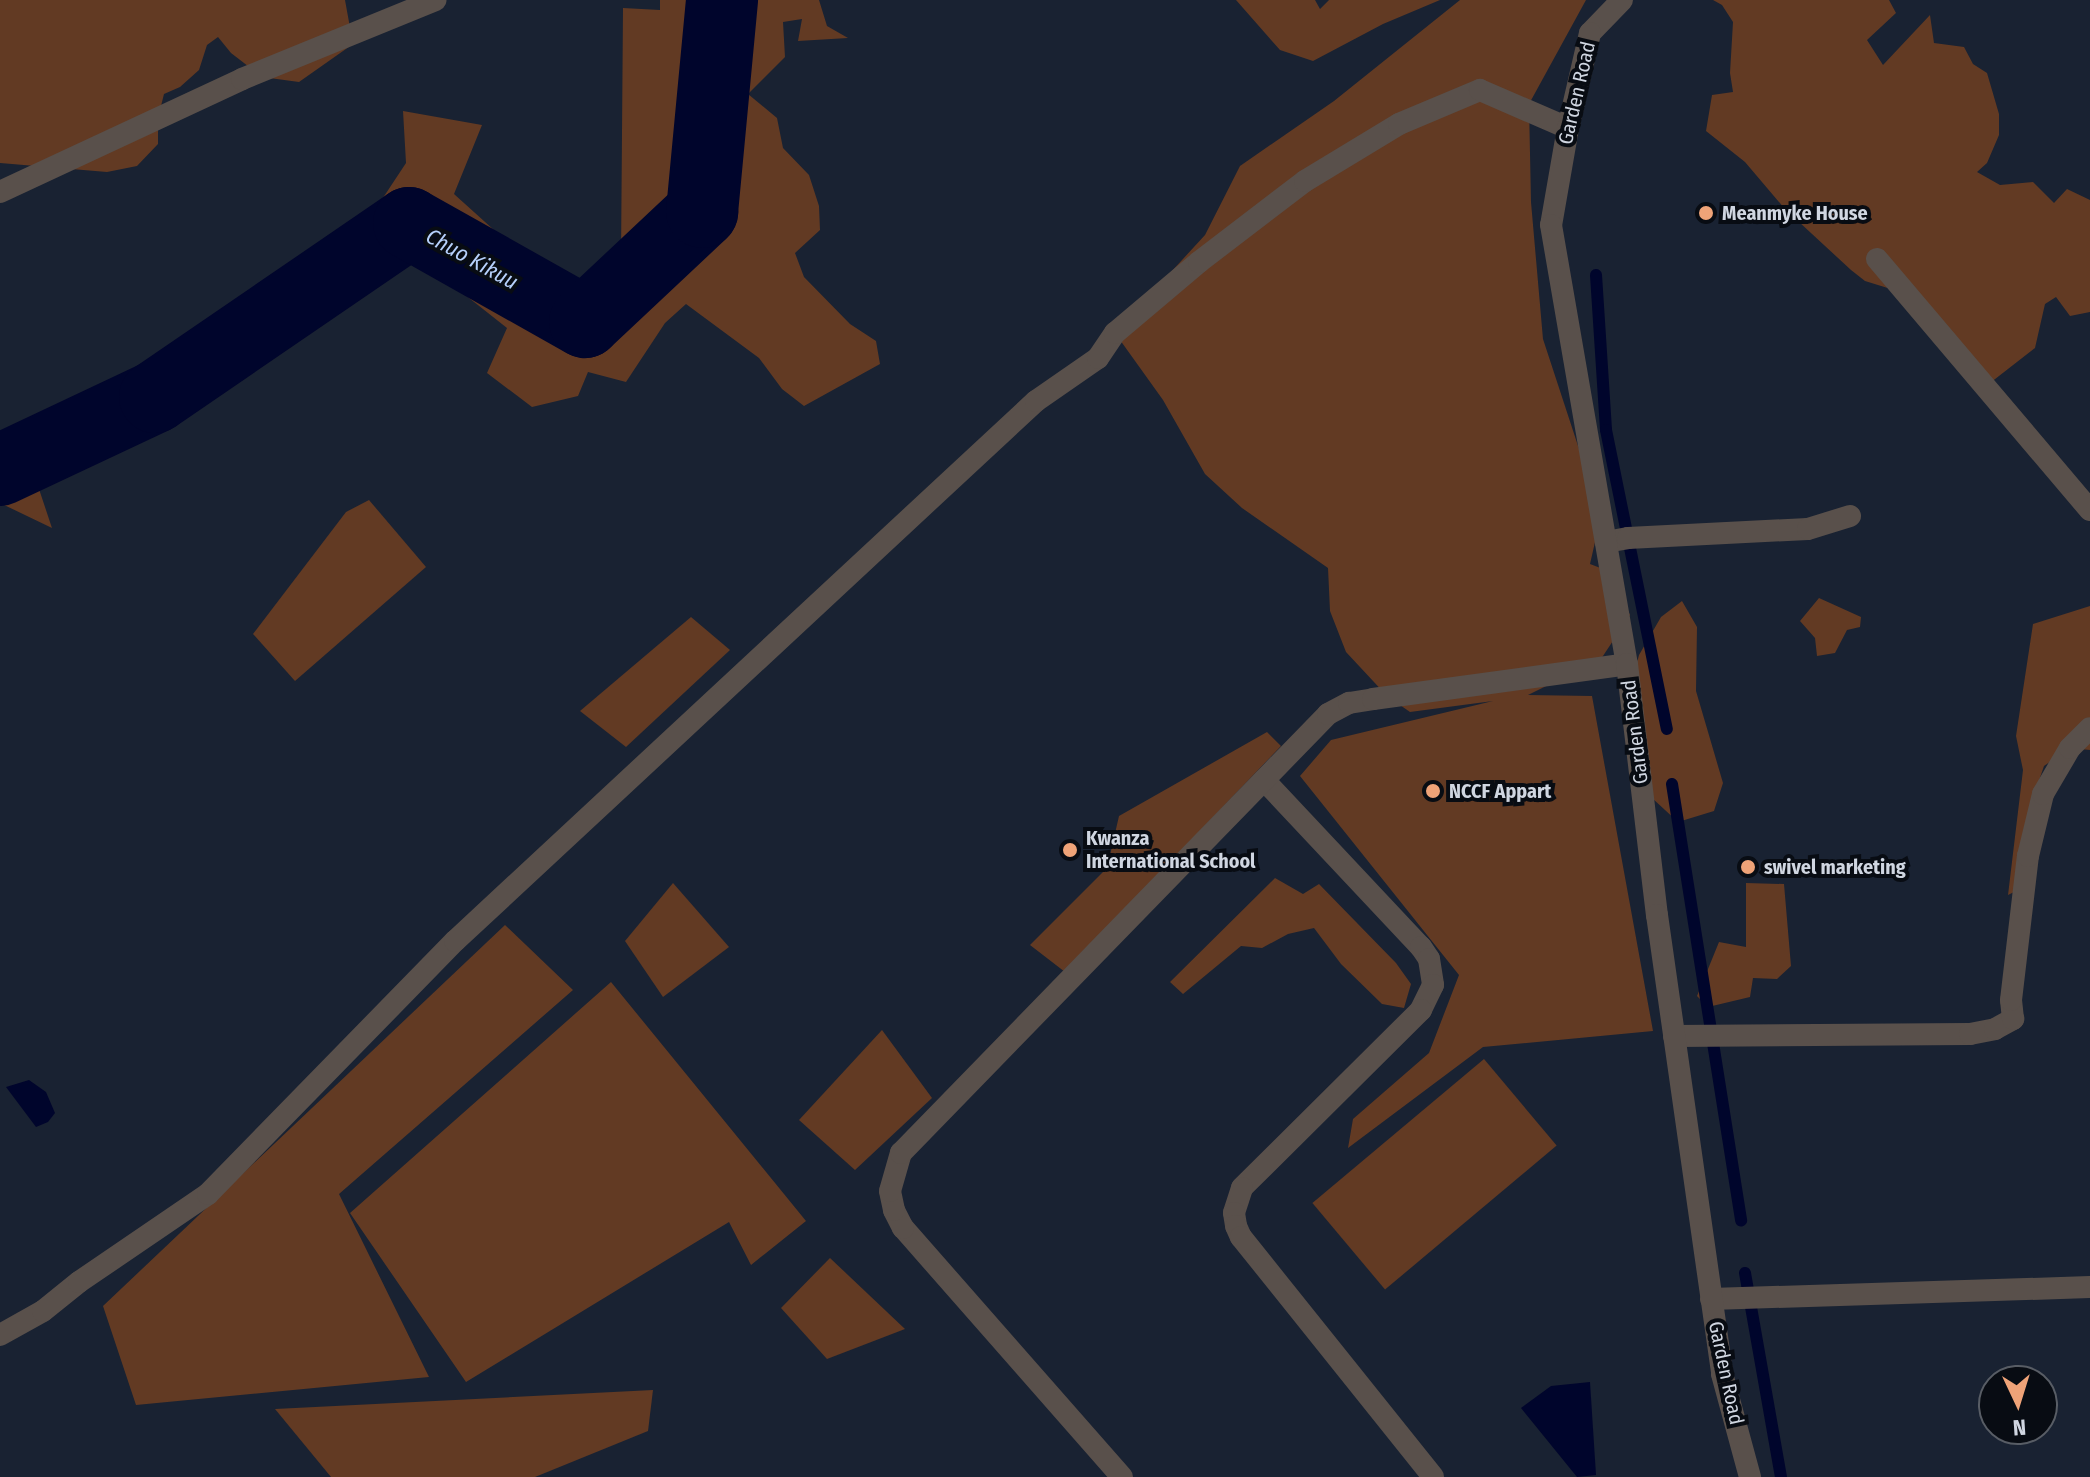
<!DOCTYPE html>
<html>
<head>
<meta charset="utf-8">
<style>
	body { margin:0 }
	#map { position:relative; width:2090px; height:1477px; overflow:hidden; background:#192232; font-family:"Fira Sans Condensed",sans-serif }
	div>[style] { position:absolute }
	.green>* { inset:0; background:#623a23; transform-origin:0 0 }
	.water>* { inset:0; background:#00052c }
	.stream>* { height:12px; margin:-6px; padding:0 6px; transform-origin:6px; border-radius:6px; background:#00052c }
	.river>* { height:72px; margin:-36px; padding:0 36px; transform-origin:36px; border-radius:36px; background:#00052c }
	.minor>* { height:22px; margin:-11px; padding:0 11px; transform-origin:11px; border-radius:11px; background:#59504b }
	.tertiary>* { height:22px; margin:-11px; padding:0 11px; transform-origin:11px; border-radius:11px; background:#59504b }
	.dots>* { width:22px; height:22px; translate:-50% -50%; box-sizing:border-box; border:4px solid #080c13; border-radius:50% }
	span { translate:-50% -50%; white-space:nowrap; text-align:center; line-height:1.15; -webkit-text-stroke:8px #080c13; paint-order:stroke }
	.street-label { font-size:20px; color:#d0d6e1 }
	.poi-label { font-size:20px; color:#d0d6e1; font-weight:700 }
	.left { translate:0 -50%; text-align:left }
	.water-label { font-size:22px; color:#b6d0fb; font-style:italic }
	.north { position:absolute; left:1978px; top:1365px; width:80px; height:80px; box-sizing:border-box; background:#080c13; border:2px solid #585d65; border-radius:50%; rotate:176deg; font-size:22px; font-weight:700; line-height:32px; text-align:center; color:#d0d6e1 }
	.north::after { content:''; display:block; margin:auto; width:28px; height:36px; background:#efa378; clip-path:polygon(50% 0,100% 100%,50% 72%,0 100%) }
</style>
</head>
<body>
<div id="map">
	<div class="green">
		<i style="clip-path:polygon(0 0,345px 0,353px 44px,299px 82px,262px 77px,231px 53px,218px 37px,207px 45px,199px 70px,180px 87px,164px 94px,158px 118px,158px 144px,137px 166px,107px 172px,0 163px)"></i>
		<i style="clip-path:polygon(660px 0,819px 0,827px 26px,848px 38px,798px 41px,802px 19px,783px 22px,785px 57px,748px 94px,777px 118px,783px 148px,809px 175px,819px 206px,820px 230px,795px 253px,804px 277px,850px 324px,876px 341px,880px 364px,804px 406px,782px 389px,759px 358px,686px 304px,665px 323px,626px 382px,588px 372px,578px 396px,532px 407px,487px 373px,507px 328px,369px 219px,406px 163px,403px 111px,482px 125px,454px 194px,557px 287px,595px 282px,621px 256px,623px 8px,660px 10px)"></i>
		<i style="clip-path:polygon(1236px 0,1315px 0,1320px 9px,1329px 0,1440px 0,1383px 24px,1313px 61px,1280px 50px)"></i>
		<i style="clip-path:polygon(1460px 0,1586px 0,1529px 104px,1531px 202px,1543px 339px,1601px 516px,1590px 564px,1611px 572px,1630px 615px,1601px 659px,1528px 695px,1592px 696px,1653px 1031px,1483px 1047px,1348px 1148px,1353px 1119px,1429px 1053px,1459px 975px,1300px 776px,1331px 740px,1493px 701px,1410px 712px,1387px 696px,1346px 652px,1330px 611px,1328px 568px,1242px 508px,1205px 474px,1163px 400px,1115px 333px,1205px 235px,1240px 166px,1334px 101px)"></i>
		<i style="clip-path:polygon(1713px 0,1889px 0,1896px 13px,1867px 40px,1883px 65px,1930px 15px,1934px 43px,1964px 47px,1973px 64px,1987px 73px,1999px 114px,1999px 135px,1987px 163px,1977px 172px,2000px 185px,2033px 182px,2054px 203px,2067px 189px,2090px 200px,2090px 312px,2070px 316px,2056px 297px,2045px 304px,2035px 348px,1981px 390px,1907px 294px,1865px 281px,1851px 270px,1785px 209px,1745px 162px,1706px 131px,1712px 95px,1733px 92px,1730px 73px,1733px 22px,1722px 5px)"></i>
		<i style="clip-path:polygon(46px 442px,60px 466px,36px 480px,52px 528px,0 503px,0 463px)"></i>
		<i style="clip-path:polygon(369px 500px,426px 567px,295px 681px,253px 634px,346px 512px)"></i>
		<i style="clip-path:polygon(1819px 598px,1861px 617px,1860px 627px,1847px 630px,1835px 653px,1817px 656px,1815px 638px,1800px 621px)"></i>
		<i style="clip-path:polygon(1682px 601px,1697px 627px,1696px 691px,1723px 783px,1714px 811px,1678px 822px,1652px 798px,1630px 690px,1639px 655px,1661px 617px)"></i>
		<i style="clip-path:polygon(2090px 606px,2090px 750px,2070px 748px,2044px 766px,2031px 804px,2016px 891px,2008px 895px,2023px 770px,2016px 736px,2033px 624px)"></i>
		<i style="clip-path:polygon(691px 617px,730px 650px,626px 747px,580px 711px)"></i>
		<i style="clip-path:polygon(1267px 732px,1281px 746px,1065px 972px,1030px 945px,1107px 868px,1119px 816px)"></i>
		<i style="clip-path:polygon(1275px 878px,1303px 894px,1319px 884px,1396px 963px,1411px 984px,1404px 1008px,1382px 1004px,1341px 964px,1314px 928px,1288px 934px,1262px 948px,1241px 946px,1183px 994px,1170px 982px)"></i>
		<i style="clip-path:polygon(673px 883px,729px 947px,663px 997px,625px 941px)"></i>
		<i style="clip-path:polygon(1746px 883px,1784px 884px,1791px 966px,1777px 979px,1753px 978px,1750px 997px,1708px 1007px,1697px 996px,1719px 942px,1746px 947px)"></i>
		<i style="clip-path:polygon(505px 925px,573px 990px,339px 1194px,429px 1377px,136px 1405px,103px 1306px)"></i>
		<i style="clip-path:polygon(611px 982px,806px 1221px,751px 1265px,729px 1222px,466px 1382px,350px 1213px)"></i>
		<i style="clip-path:polygon(882px 1030px,932px 1098px,855px 1170px,799px 1120px)"></i>
		<i style="left:1484px;top:1059px;width:113px;height:224px;rotate:50deg"></i>
		<i style="clip-path:polygon(830px 1258px,905px 1329px,827px 1359px,781px 1308px)"></i>
		<i style="clip-path:polygon(653px 1390px,648px 1431px,535px 1477px,331px 1477px,275px 1409px)"></i>
	</div>
	<div class="water">
		<i style="clip-path:polygon(29px 1080px,46px 1092px,55px 1113px,48px 1122px,36px 1127px,6px 1087px)"></i>
		<i style="clip-path:polygon(1590px 1382px,1596px 1475px,1577px 1477px,1521px 1408px,1551px 1386px)"></i>
	</div>
	<div class="stream">
		<i style="left:1596px;top:275px;width:155px;rotate:86.3deg"></i>
		<i style="left:1606px;top:430px;width:305px;rotate:78.5deg"></i>
		<i style="left:1672px;top:784px;width:442px;rotate:81deg"></i>
		<i style="left:1745px;top:1273px;width:207px;rotate:80deg"></i>
	</div>
	<div class="river">
		<i style="left:0;top:470px;width:171px;rotate:-25.2deg"></i>
		<i style="left:155px;top:397px;width:308px;rotate:-34.4deg"></i>
		<i style="left:409px;top:223px;width:202px;rotate:29.4deg"></i>
		<i style="left:585px;top:322px;width:161px;rotate:-43.2deg"></i>
		<i style="left:702px;top:212px;width:213px;rotate:-84.6deg"></i>
	</div>
	<div class="minor">
		<i style="left:0;top:192px;width:267px;rotate:-25deg"></i>
		<i style="left:242px;top:79px;width:209px;rotate:-22.2deg"></i>
		<i style="left:1877px;top:259px;width:329px;rotate:49.7deg"></i>
		<i style="left:1606px;top:542px;width:22px;rotate:-10deg"></i>
		<i style="left:1628px;top:538px;width:180px;rotate:-2.9deg"></i>
		<i style="left:1808px;top:529px;width:44px;rotate:-17.2deg"></i>
		<i style="left:1264px;top:780px;width:229px;rotate:46.8deg"></i>
		<i style="left:1421px;top:947px;width:14px;rotate:56deg"></i>
		<i style="left:1429px;top:959px;width:26px;rotate:81deg"></i>
		<i style="left:1433px;top:985px;width:28px;rotate:116deg"></i>
		<i style="left:1421px;top:1010px;width:252px;rotate:135.2deg"></i>
		<i style="left:1242px;top:1188px;width:26px;rotate:108deg"></i>
		<i style="left:1234px;top:1213px;width:13px;rotate:81deg"></i>
		<i style="left:1236px;top:1226px;width:12px;rotate:66deg"></i>
		<i style="left:1241px;top:1237px;width:307px;rotate:51.3deg"></i>
		<i style="left:1674px;top:1036px;width:296px;rotate:-0.4deg"></i>
		<i style="left:1970px;top:1034px;width:25px;rotate:-11deg"></i>
		<i style="left:1995px;top:1029px;width:21px;rotate:-29deg"></i>
		<i style="left:2013px;top:1019px;width:19px;rotate:-96deg"></i>
		<i style="left:2011px;top:1000px;width:145px;rotate:-83.3deg"></i>
		<i style="left:2028px;top:856px;width:64px;rotate:-76.4deg"></i>
		<i style="left:2043px;top:794px;width:53px;rotate:-59.6deg"></i>
		<i style="left:2070px;top:748px;width:28px;rotate:-45deg"></i>
		<i style="left:1711px;top:1299px;width:379px;rotate:-1.8deg"></i>
		<i style="left:0;top:1335px;width:49px;rotate:-29.2deg"></i>
		<i style="left:43px;top:1311px;width:46px;rotate:-38.9deg"></i>
		<i style="left:79px;top:1282px;width:156px;rotate:-34.3deg"></i>
		<i style="left:208px;top:1194px;width:354px;rotate:-45.7deg"></i>
		<i style="left:455px;top:941px;width:793px;rotate:-42.91deg"></i>
		<i style="left:1036px;top:401px;width:75px;rotate:-34.7deg"></i>
		<i style="left:1098px;top:358px;width:30px;rotate:-56deg"></i>
		<i style="left:1115px;top:333px;width:110px;rotate:-40.2deg"></i>
		<i style="left:1199px;top:262px;width:133px;rotate:-37.4deg"></i>
		<i style="left:1305px;top:181px;width:110px;rotate:-31.2deg"></i>
		<i style="left:1399px;top:124px;width:88px;rotate:-22.8deg"></i>
		<i style="left:1480px;top:90px;width:96px;rotate:23.4deg"></i>
		<i style="left:1122px;top:1477px;width:332px;rotate:-131.3deg"></i>
		<i style="left:903px;top:1228px;width:20px;rotate:-117deg"></i>
		<i style="left:894px;top:1210px;width:19px;rotate:-102deg"></i>
		<i style="left:890px;top:1191px;width:40px;rotate:-74deg"></i>
		<i style="left:901px;top:1153px;width:612px;rotate:-45.79deg"></i>
		<i style="left:1328px;top:714px;width:24px;rotate:-28deg"></i>
		<i style="left:1349px;top:703px;width:24px;rotate:-9deg"></i>
		<i style="left:1373px;top:699px;width:256px;rotate:-7.8deg"></i>
	</div>
	<div class="tertiary">
		<i style="left:1622px;top:0;width:46px;rotate:134.1deg"></i>
		<i style="left:1590px;top:33px;width:98px;rotate:103deg"></i>
		<i style="left:1568px;top:128px;width:98px;rotate:99.9deg"></i>
		<i style="left:1551px;top:225px;width:446px;rotate:80.2deg"></i>
		<i style="left:1627px;top:664px;width:253px;rotate:83.2deg"></i>
		<i style="left:1657px;top:915px;width:464px;rotate:81.9deg"></i>
		<i style="left:1722px;top:1374px;width:107px;rotate:74.8deg"></i>
	</div>
	<div class="dots">
		<i style="left:1706px;top:213px;background:#efa378"></i>
		<i style="left:1433px;top:791px;background:#efa378"></i>
		<i style="left:1070px;top:850px;background:#efa378"></i>
		<i style="left:1748px;top:867px;background:#efa378"></i>
	</div>
	<div class="street-label">
		<span style="left:1577px;top:93px;rotate:-77deg">Garden Road</span>
		<span style="left:1635px;top:732px;rotate:-97deg">Garden Road</span>
		<span style="left:1726px;top:1373px;rotate:78deg">Garden Road</span>
	</div>
	<div class="poi-label">
		<span class="left" style="left:1722px;top:213px">Meanmyke House</span>
		<span class="left" style="left:1449px;top:791px">NCCF Appart</span>
		<span class="left" style="left:1086px;top:850px">Kwanza<br>International School</span>
		<span class="left" style="left:1764px;top:867px">swivel marketing</span>
	</div>
	<div class="water-label">
		<span style="left:472px;top:259px;rotate:29deg">Chuo Kikuu</span>
	</div>
	<div class="north">N</div>
</div>
</body>
</html>
